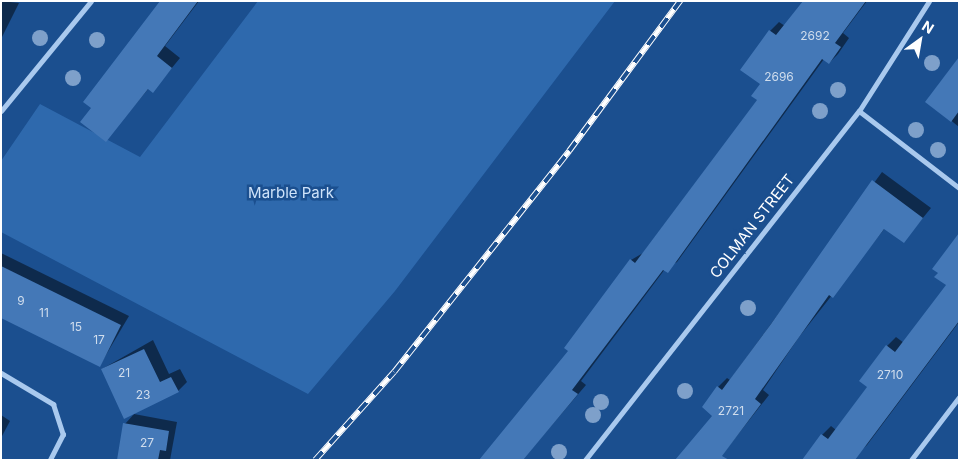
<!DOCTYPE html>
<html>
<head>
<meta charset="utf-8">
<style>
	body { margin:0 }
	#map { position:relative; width:960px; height:461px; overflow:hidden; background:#1b4f8f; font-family:Inter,sans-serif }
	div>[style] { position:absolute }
	.green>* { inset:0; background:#2e69ad }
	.shadow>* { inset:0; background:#0007 }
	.building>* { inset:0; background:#4478b7 }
	.minor>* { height:5px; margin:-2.5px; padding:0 2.5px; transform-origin:2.5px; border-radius:2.5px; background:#a9c9ee }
	.rail>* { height:5.5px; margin-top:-2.75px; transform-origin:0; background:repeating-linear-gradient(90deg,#1b4f8f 0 11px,#fff 0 22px); box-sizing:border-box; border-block:1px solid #fff }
	.trees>* { width:16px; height:16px; margin:-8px; border-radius:50%; background:#7ea0ca }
	span { translate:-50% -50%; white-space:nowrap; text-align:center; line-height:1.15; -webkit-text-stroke:5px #1b4f8f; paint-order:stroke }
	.number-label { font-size:12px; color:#d0dded }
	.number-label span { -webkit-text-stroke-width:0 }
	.park-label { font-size:15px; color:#cfe3fa }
	.street-label { font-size:15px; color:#fff }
	.frame { position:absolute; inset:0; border:2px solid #fff; pointer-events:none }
	.north { position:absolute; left:895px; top:15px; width:50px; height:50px; -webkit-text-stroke:4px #1b4f8f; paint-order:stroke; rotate:32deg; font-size:14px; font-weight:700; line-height:20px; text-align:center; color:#fff }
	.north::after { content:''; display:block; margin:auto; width:18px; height:22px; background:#fff; clip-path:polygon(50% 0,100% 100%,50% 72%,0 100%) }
</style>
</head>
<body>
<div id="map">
	<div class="green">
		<i style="clip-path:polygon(258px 1px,615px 1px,395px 291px,308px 394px,1px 232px,1px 161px,40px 104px,140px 157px)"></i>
	</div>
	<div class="shadow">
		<i style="clip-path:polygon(1px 1px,19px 3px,1px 39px)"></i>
		<i style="clip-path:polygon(161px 1px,199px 1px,165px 46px,180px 58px,153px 91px,149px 88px,106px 140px)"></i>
		<i style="clip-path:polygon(804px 1px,867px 1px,843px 33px,849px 38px,838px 54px,829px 63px,824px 59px,677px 262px,665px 269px,581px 381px,586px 385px,522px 460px,570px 351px,631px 260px,643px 253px,758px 100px,762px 84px,742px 69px,770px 31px,779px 22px,785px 26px)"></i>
		<i style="clip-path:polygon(959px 59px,959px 127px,927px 101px)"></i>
		<i style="clip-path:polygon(882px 172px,931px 208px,904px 241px,885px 228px,799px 337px,763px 390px,769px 395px,718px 460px,714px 415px,718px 387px,727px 378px,730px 380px)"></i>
		<i style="clip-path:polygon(959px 237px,959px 322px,867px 445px,851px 460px,822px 435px,831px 426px,836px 430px,869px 387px,887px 346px,896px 337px,904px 343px,948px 285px)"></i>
		<i style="clip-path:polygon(1px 253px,129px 316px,100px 365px,1px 317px)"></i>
		<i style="clip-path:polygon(153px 340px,169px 374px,180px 369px,187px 382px,178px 391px,102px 369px)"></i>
		<i style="clip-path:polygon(134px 414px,177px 422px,170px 460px,118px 460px,125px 424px)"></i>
		<i style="clip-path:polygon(1px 415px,10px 421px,1px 438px)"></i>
	</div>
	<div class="building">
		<i style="clip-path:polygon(160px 1px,198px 1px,157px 56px,172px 68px,153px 93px,148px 89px,106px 142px,80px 122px,91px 108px,83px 102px)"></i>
		<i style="clip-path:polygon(803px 1px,866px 1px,835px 43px,841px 47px,829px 64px,822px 59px,668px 273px,663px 270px,572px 390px,578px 394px,523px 460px,479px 460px,568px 351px,564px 348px,630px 259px,635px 263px,757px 100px,751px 96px,760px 84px,740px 70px,769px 30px,776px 35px)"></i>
		<i style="clip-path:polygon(959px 57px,959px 111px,951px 122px,925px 102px)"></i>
		<i style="clip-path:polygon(872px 180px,923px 218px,904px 243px,884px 229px,833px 298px,829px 295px,755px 399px,761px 404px,722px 456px,729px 460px,675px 460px,712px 416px,702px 407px,717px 386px,722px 390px,771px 324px)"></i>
		<i style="clip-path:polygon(959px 233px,959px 321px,855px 460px,802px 460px,821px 434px,828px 439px,867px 387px,859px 381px,886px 345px,895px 352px,946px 285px,934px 277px,938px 273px,932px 269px)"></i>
		<i style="clip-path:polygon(1px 266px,121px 325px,100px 367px,1px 318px)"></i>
		<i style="clip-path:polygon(144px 349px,160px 382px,171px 377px,179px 392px,124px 419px,101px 369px)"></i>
		<i style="clip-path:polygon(123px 423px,169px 431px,166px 451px,160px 450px,158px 460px,117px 460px)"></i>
	</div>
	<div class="minor">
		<i style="left:1px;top:111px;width:142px;rotate:-50.7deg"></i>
		<i style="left:859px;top:111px;width:126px;rotate:37.6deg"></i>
		<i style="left:1px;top:373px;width:61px;rotate:30.8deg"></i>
		<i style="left:53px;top:404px;width:32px;rotate:72deg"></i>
		<i style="left:63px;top:434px;width:29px;rotate:117deg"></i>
		<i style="left:585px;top:460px;width:444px;rotate:-51.9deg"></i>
		<i style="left:859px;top:111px;width:130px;rotate:-57.5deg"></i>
		<i style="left:911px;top:460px;width:79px;rotate:-52.7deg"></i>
	</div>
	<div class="rail">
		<i style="left:315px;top:460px;width:118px;rotate:-48.1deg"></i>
		<i style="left:394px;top:372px;width:282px;rotate:-51.6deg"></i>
		<i style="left:569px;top:151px;width:187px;rotate:-53.5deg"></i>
	</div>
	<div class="trees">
		<i style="left:40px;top:38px"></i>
		<i style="left:97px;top:40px"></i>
		<i style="left:932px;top:63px"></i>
		<i style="left:73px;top:78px"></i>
		<i style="left:838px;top:90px"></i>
		<i style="left:820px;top:111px"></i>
		<i style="left:916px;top:130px"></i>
		<i style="left:938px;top:150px"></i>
		<i style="left:748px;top:308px"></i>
		<i style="left:685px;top:391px"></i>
		<i style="left:601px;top:402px"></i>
		<i style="left:593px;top:415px"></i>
		<i style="left:559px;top:452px"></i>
	</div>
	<div class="number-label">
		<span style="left:815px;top:36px">2692</span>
		<span style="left:779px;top:77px">2696</span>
		<span style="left:21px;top:301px">9</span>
		<span style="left:44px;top:313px">11</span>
		<span style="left:76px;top:327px">15</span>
		<span style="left:99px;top:340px">17</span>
		<span style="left:124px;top:373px">21</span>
		<span style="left:890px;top:375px">2710</span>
		<span style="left:143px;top:395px">23</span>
		<span style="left:731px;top:411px">2721</span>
		<span style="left:147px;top:443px">27</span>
	</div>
	<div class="park-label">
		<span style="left:291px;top:193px">Marble Park</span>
	</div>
	<div class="street-label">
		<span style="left:752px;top:226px;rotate:-52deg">COLMAN STREET</span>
	</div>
	<div class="frame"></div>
	<div class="north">N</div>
</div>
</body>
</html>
